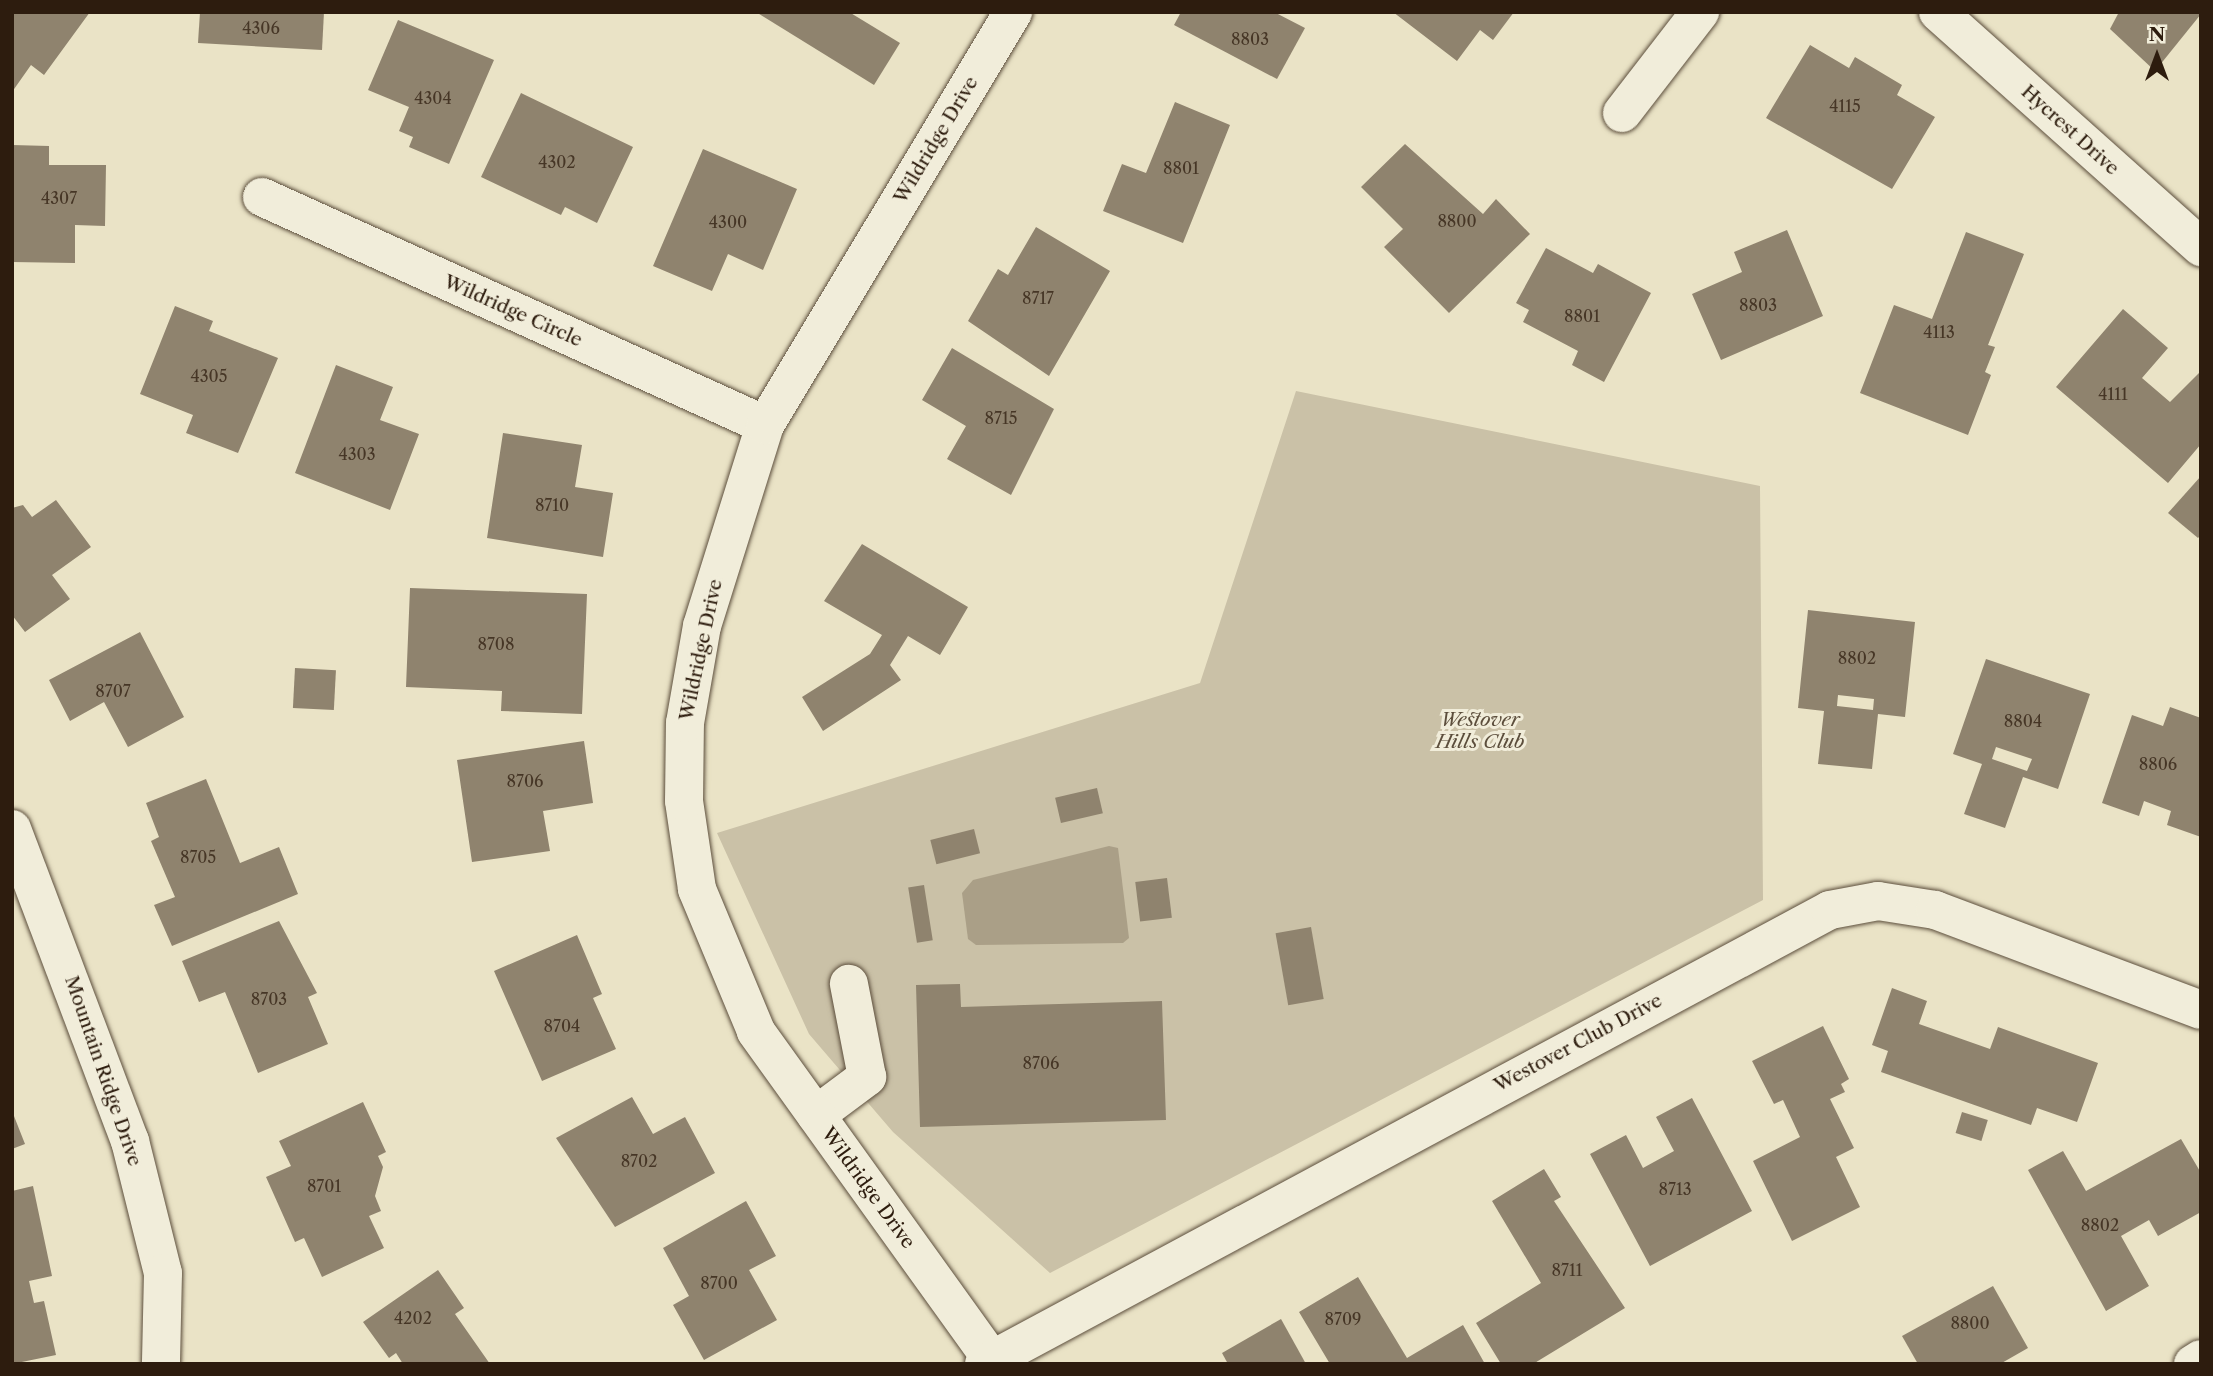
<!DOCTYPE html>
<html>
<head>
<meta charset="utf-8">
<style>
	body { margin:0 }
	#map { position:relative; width:2213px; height:1376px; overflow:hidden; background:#eae3c6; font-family:"Libre Caslon Text",serif }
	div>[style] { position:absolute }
	.green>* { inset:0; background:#cac1a7 }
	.water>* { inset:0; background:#aa9f87 }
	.building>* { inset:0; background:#8f836e; transform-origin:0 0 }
	.roads { filter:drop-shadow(0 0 2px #5c4e3c) drop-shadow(0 0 2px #5c4e3c) }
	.minor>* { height:38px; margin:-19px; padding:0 19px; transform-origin:19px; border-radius:19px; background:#f1edda }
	span { translate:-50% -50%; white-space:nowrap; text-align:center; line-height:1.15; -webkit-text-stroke:6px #f1edda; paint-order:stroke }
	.number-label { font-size:16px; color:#463626 }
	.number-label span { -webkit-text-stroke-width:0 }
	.street-label { font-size:19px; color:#2d1c0e }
	.park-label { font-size:19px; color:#5c4e3c; font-style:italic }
	.frame { position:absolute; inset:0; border:14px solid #2d1c0e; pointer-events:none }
	.north { position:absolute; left:2122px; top:21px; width:70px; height:70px; -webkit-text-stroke:5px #f1edda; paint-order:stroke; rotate:0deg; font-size:19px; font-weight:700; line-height:28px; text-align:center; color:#2d1c0e }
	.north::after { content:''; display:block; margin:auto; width:24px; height:32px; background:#2d1c0e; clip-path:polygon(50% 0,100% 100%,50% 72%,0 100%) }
</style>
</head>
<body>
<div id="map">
	<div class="green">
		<i style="clip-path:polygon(1296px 391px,1760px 486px,1763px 900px,1050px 1273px,893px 1132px,809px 1034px,717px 833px,1200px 683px)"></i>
	</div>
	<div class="water">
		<i style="clip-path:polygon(1109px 846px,1118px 848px,1129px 938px,1123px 943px,976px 945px,968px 939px,962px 893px,973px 880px)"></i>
	</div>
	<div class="building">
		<i style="clip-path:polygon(12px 12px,90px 12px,44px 75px,31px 65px,12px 92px)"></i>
		<i style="clip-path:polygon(200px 12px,324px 12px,322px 50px,198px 43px)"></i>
		<i style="clip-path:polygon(756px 12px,849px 12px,900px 43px,874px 85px)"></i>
		<i style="clip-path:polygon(1181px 12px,1274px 12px,1305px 28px,1277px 79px,1174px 25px)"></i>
		<i style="clip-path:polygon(1393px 12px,1514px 12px,1493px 40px,1480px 30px,1457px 61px)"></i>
		<i style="clip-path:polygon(2119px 12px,2201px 12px,2201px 14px,2155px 71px,2110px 29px)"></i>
		<i style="clip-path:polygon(398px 20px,494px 60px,449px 164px,409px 147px,413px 137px,399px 131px,409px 107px,368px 90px)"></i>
		<i style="clip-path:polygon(1810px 45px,1849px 68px,1855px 57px,1902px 85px,1897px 95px,1935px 117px,1892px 189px,1766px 118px)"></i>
		<i style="clip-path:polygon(521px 93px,633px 147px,597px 223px,565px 207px,561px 215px,481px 177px)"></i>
		<i style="clip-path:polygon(1175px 102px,1230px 125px,1183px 243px,1103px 211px,1122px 164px,1146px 173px)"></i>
		<i style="clip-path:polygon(1405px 144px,1483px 214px,1496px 199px,1530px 234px,1449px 313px,1384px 247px,1403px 229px,1361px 187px)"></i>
		<i style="clip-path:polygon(12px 145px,49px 146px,49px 165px,106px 165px,105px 226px,75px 225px,75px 263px,12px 262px)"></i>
		<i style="clip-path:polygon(703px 149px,797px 189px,763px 270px,728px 254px,712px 291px,653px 266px)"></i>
		<i style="clip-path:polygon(1036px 227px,1110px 271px,1049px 376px,968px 321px,998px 269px,1008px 275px)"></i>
		<i style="clip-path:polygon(1787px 230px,1823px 316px,1721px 360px,1692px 294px,1742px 272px,1734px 252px)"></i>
		<i style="clip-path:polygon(1966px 232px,2024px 254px,1988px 345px,1995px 347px,1985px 372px,1991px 375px,1968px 435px,1860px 393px,1894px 305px,1932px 319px)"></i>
		<i style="clip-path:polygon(1546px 248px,1593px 273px,1598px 264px,1651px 293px,1604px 382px,1572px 365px,1578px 351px,1523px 322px,1529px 310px,1516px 303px)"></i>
		<i style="clip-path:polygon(175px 306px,213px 321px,209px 331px,278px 358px,238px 453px,186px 433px,193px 415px,140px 394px)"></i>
		<i style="clip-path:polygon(2123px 309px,2168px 348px,2142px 378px,2170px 402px,2201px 371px,2201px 444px,2168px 483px,2056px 387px)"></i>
		<i style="clip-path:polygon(952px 348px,1054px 409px,1011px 495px,947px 459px,966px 426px,922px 400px)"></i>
		<i style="clip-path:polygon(336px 365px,393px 387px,380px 420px,419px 434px,390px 510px,295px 473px)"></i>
		<i style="clip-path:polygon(503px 433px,582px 445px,575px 487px,613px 493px,603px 557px,487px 538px)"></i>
		<i style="clip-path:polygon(2201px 476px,2201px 535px,2198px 538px,2168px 513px)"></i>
		<i style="clip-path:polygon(56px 500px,91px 547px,52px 575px,70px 599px,25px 632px,12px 615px,12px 508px,23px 505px,32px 517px)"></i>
		<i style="clip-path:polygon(862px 544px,968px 607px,940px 655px,908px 636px,890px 665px,901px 680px,823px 731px,802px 697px,870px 654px,882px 635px,824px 601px)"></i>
		<i style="clip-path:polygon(410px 588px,587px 594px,582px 714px,501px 711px,502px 691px,406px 687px)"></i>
		<i style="clip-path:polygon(evenodd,1808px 610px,1915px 622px,1905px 717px,1878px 714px,1872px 769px,1818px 764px,1824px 711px,1798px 708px,1808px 610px,1838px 695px,1874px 699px,1873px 710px,1837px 706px,1838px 695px)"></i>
		<i style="clip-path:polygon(140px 632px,184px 717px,128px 747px,104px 702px,70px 721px,49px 680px)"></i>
		<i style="clip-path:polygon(evenodd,1986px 659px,2090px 694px,2058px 789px,2023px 777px,2005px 828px,1964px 814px,1982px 764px,1953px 754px,1986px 659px,1996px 747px,2032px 759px,2027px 771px,1992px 759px,1996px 747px)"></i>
		<i style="left:295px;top:668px;width:41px;height:40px;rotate:3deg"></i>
		<i style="clip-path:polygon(2170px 707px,2201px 718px,2201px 837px,2167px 825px,2171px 811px,2144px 801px,2139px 816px,2102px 803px,2132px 715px,2163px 726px)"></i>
		<i style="clip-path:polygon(584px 741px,593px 803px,543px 811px,550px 851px,472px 862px,457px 760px)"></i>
		<i style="clip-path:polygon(206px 779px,240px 863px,279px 847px,298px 894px,172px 946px,154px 905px,175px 897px,151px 841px,159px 837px,146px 803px)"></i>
		<i style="left:1097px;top:788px;width:26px;height:43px;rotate:77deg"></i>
		<i style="left:974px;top:829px;width:25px;height:45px;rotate:76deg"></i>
		<i style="left:1167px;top:878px;width:40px;height:32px;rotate:83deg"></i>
		<i style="left:924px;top:885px;width:56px;height:16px;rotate:81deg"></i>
		<i style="clip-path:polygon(279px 921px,317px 993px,308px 997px,328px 1044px,258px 1073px,225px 992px,199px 1002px,182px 961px)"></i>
		<i style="left:1311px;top:927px;width:73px;height:36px;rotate:80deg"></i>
		<i style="clip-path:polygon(577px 935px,602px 994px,593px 998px,616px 1049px,542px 1081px,494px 971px)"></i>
		<i style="clip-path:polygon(960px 984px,961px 1007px,1162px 1001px,1166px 1120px,920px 1127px,916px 985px)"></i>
		<i style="clip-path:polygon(1892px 988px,1927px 1001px,1919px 1024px,1990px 1049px,1998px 1027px,2098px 1063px,2077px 1122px,2037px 1108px,2031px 1125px,1881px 1072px,1888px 1051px,1872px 1045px)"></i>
		<i style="clip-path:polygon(1823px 1026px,1849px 1079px,1841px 1084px,1845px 1092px,1830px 1099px,1854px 1148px,1836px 1157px,1860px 1207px,1792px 1241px,1753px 1161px,1800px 1137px,1783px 1100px,1774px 1104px,1752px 1061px)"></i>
		<i style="clip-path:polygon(632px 1097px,653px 1134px,685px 1117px,715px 1173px,615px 1227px,556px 1138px)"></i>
		<i style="clip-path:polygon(1692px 1098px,1752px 1211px,1650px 1266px,1590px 1154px,1626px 1135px,1643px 1168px,1674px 1151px,1656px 1117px)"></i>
		<i style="clip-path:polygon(363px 1102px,386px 1152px,378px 1156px,383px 1167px,375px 1196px,381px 1211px,369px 1216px,384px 1248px,322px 1277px,304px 1238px,295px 1242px,266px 1177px,291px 1166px,279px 1141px)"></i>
		<i style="clip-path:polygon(12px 1111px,25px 1144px,12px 1149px)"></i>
		<i style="left:1962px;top:1112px;width:27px;height:22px;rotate:17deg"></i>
		<i style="clip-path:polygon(2181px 1139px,2201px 1173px,2201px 1212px,2158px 1236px,2149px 1220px,2121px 1236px,2149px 1286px,2106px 1311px,2028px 1170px,2063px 1151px,2086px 1191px)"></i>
		<i style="clip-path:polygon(1544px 1169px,1561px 1197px,1554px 1201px,1625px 1308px,1533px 1364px,1501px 1364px,1476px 1323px,1541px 1283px,1492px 1201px)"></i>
		<i style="clip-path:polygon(33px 1186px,52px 1276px,29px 1281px,34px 1303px,44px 1301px,56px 1355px,12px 1364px,12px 1191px)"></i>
		<i style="clip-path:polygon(746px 1201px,776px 1256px,749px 1270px,777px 1320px,704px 1360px,673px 1305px,689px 1296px,663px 1248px)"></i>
		<i style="clip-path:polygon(438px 1270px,464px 1308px,455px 1314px,490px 1364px,403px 1364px,396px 1353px,389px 1358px,363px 1322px)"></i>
		<i style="clip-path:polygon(1358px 1277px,1407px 1358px,1463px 1325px,1485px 1364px,1330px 1364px,1299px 1312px)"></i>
		<i style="clip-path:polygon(1993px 1286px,2028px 1348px,2000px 1364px,1918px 1364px,1902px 1336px)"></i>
		<i style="clip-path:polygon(1281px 1319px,1306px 1364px,1228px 1364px,1222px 1353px)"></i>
	</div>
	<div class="roads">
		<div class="minor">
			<i style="left:1938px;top:12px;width:353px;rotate:41.8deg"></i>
			<i style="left:1622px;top:113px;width:128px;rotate:-52.3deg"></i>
			<i style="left:262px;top:197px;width:552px;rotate:24.38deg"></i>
			<i style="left:12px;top:829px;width:334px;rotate:69.3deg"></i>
			<i style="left:130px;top:1141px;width:136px;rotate:76deg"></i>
			<i style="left:163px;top:1273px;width:91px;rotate:91.3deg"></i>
			<i style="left:816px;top:1115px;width:64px;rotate:-36.7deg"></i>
			<i style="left:867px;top:1077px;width:95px;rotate:-101deg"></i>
			<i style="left:992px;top:1360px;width:405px;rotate:-125.7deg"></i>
			<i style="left:756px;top:1031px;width:154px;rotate:-112.6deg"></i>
			<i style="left:697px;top:889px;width:89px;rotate:-98.4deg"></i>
			<i style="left:684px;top:801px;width:78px;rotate:-89.3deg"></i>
			<i style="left:685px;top:723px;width:98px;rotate:-80.1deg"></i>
			<i style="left:702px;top:626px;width:211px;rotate:-72.6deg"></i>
			<i style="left:765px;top:425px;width:482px;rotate:-59deg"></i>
			<i style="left:984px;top:1364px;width:960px;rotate:-28.22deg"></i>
			<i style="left:1830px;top:910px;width:49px;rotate:-10.6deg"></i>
			<i style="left:1878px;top:901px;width:58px;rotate:9deg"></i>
			<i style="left:1935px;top:910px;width:284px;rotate:20.6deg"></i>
			<i style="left:2193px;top:1364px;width:9px;rotate:-32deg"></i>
		</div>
	</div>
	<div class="number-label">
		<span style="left:261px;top:28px">4306</span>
		<span style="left:1250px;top:39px">8803</span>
		<span style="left:433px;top:98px">4304</span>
		<span style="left:1845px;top:106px">4115</span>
		<span style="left:557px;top:162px">4302</span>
		<span style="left:1181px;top:168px">8801</span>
		<span style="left:59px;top:198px">4307</span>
		<span style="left:1457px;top:221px">8800</span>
		<span style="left:728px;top:222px">4300</span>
		<span style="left:1038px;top:298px">8717</span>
		<span style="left:1758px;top:305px">8803</span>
		<span style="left:1582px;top:316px">8801</span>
		<span style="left:1939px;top:332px">4113</span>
		<span style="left:209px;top:376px">4305</span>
		<span style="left:2113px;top:394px">4111</span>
		<span style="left:1001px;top:418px">8715</span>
		<span style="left:357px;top:454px">4303</span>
		<span style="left:552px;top:505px">8710</span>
		<span style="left:496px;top:644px">8708</span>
		<span style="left:1857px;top:658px">8802</span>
		<span style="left:113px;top:691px">8707</span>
		<span style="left:2023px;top:721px">8804</span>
		<span style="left:2158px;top:764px">8806</span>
		<span style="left:525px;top:781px">8706</span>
		<span style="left:198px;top:857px">8705</span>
		<span style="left:269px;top:999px">8703</span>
		<span style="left:562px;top:1026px">8704</span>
		<span style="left:1041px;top:1063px">8706</span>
		<span style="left:639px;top:1161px">8702</span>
		<span style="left:324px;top:1186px">8701</span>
		<span style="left:1675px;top:1189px">8713</span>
		<span style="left:2100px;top:1225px">8802</span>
		<span style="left:1567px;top:1270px">8711</span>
		<span style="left:719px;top:1283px">8700</span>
		<span style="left:413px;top:1318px">4202</span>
		<span style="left:1343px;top:1319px">8709</span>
		<span style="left:1970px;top:1323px">8800</span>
	</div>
	<div class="street-label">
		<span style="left:2070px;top:130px;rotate:42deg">Hycrest Drive</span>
		<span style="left:936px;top:140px;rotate:-59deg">Wildridge Drive</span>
		<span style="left:513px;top:311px;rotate:24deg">Wildridge Circle</span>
		<span style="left:701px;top:650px;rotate:-78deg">Wildridge Drive</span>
		<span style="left:1578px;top:1043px;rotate:-28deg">Westover Club Drive</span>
		<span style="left:103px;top:1071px;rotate:71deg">Mountain Ridge Drive</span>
		<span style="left:868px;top:1188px;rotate:54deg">Wildridge Drive</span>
	</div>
	<div class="park-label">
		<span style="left:1480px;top:731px">Westover<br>Hills Club</span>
	</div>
	<div class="frame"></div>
	<div class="north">N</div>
</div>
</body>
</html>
